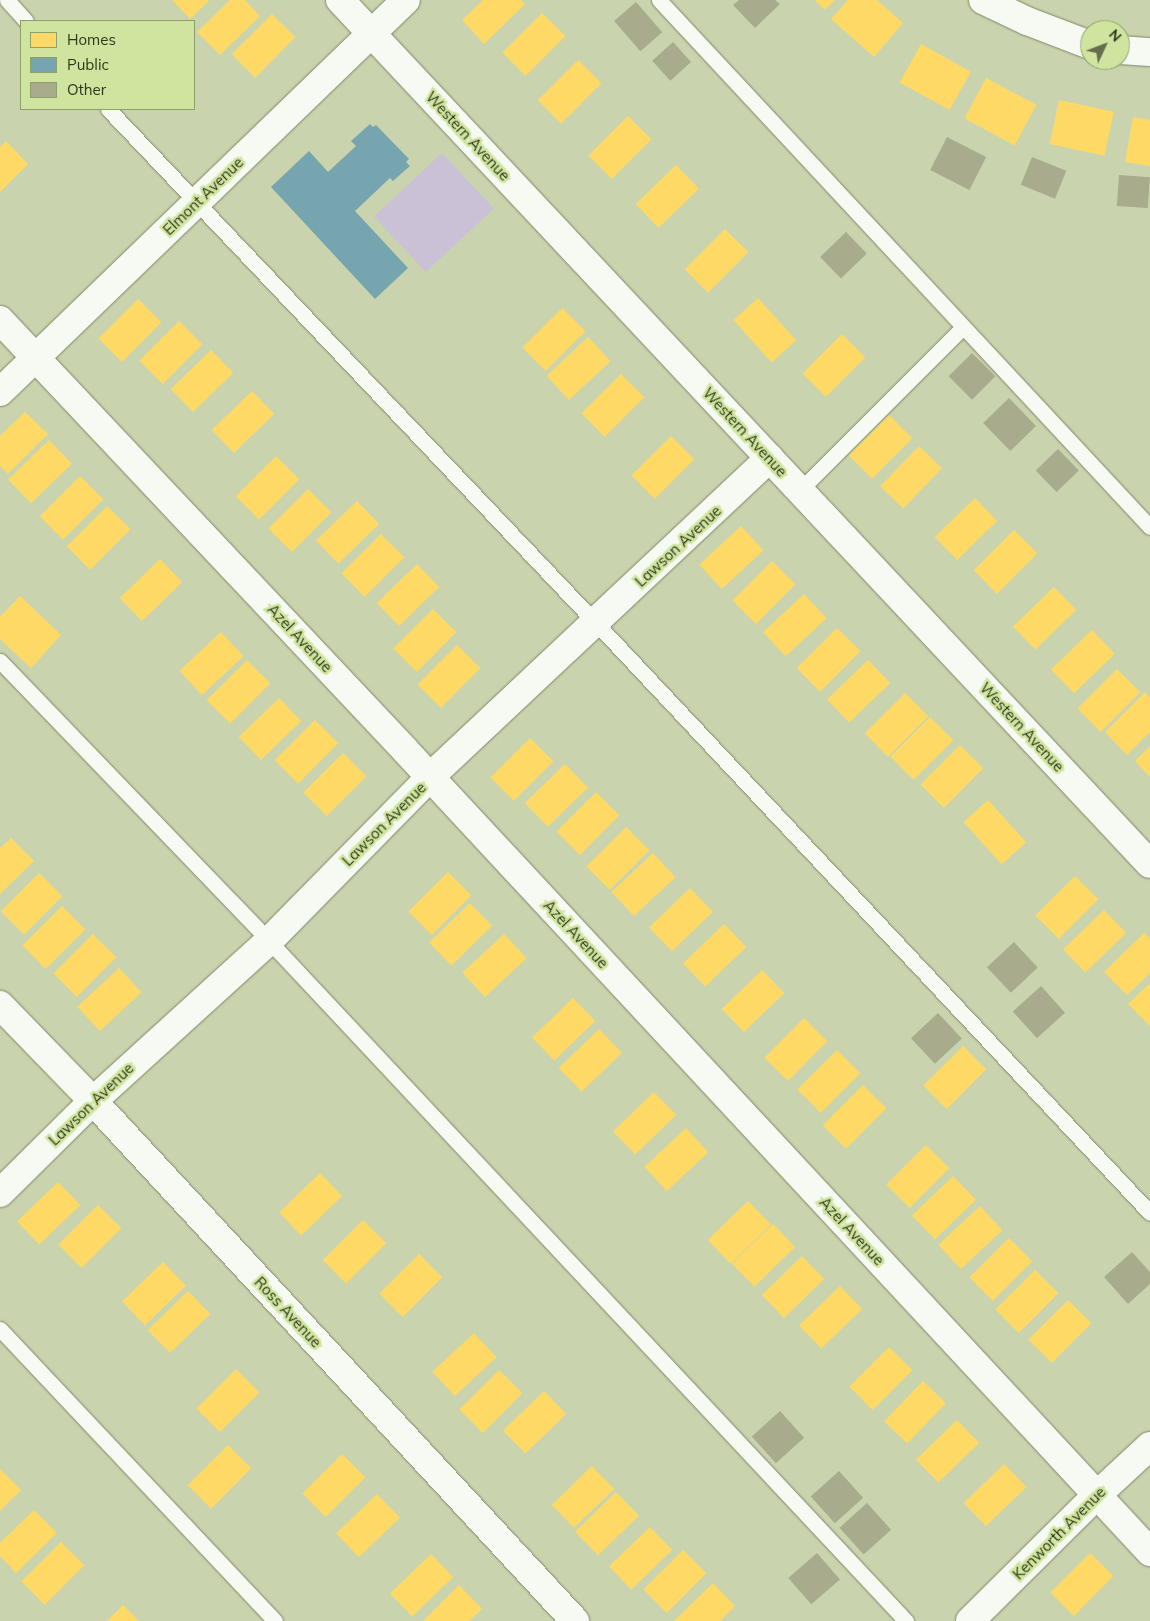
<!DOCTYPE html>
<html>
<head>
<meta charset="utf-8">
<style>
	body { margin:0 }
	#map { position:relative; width:1150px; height:1621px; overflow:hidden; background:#c9d4ae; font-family:Mulish,sans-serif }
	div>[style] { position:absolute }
	.green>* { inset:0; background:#cbc1d6; transform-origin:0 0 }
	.homes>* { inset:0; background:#ffd966; transform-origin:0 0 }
	.public>* { inset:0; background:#76a5af }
	.building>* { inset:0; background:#a8ab8c; transform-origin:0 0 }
	.roads { filter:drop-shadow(0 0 1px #80886a) drop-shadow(0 0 1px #80886a) }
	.service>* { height:15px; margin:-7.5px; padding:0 7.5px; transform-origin:7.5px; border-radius:7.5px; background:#f7f9f3 }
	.minor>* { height:28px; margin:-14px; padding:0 14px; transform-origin:14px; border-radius:14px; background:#f7f9f3 }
	.tertiary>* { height:28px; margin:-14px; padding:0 14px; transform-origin:14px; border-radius:14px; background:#f7f9f3 }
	span { translate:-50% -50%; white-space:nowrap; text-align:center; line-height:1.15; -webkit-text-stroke:5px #cfe49e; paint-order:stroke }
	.street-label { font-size:15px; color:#2f371b }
	.legend { position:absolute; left:20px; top:20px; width:175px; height:90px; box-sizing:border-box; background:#cfe49e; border:1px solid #8f9f6a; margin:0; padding:6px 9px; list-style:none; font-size:15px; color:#2f371b }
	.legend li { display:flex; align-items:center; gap:10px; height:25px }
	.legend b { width:25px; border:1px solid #8f9f6a }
	.north { position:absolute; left:1080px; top:20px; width:50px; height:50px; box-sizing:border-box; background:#cfe49e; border:1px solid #8f9f6a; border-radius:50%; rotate:47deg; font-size:14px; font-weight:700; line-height:20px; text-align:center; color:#2f371b }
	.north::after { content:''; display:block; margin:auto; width:18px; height:22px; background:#656e4e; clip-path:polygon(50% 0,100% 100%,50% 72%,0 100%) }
</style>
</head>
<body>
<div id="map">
	<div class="green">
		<i style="left:442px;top:153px;width:76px;height:93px;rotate:47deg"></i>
	</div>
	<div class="homes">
		<i style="clip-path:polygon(172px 0,209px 0,190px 19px)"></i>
		<i style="clip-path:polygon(230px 0,245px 0,260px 16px,220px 55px,197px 32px)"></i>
		<i style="clip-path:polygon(483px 0,521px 0,525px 4px,484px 44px,462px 20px)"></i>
		<i style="clip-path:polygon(815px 0,835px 0,825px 10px)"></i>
		<i style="clip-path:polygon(848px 0,877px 0,903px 23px,874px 57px,831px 19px)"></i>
		<i style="left:542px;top:13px;width:33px;height:56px;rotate:45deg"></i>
		<i style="left:272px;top:14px;width:33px;height:57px;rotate:45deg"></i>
		<i style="left:921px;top:44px;width:57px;height:44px;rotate:29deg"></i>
		<i style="left:578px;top:60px;width:33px;height:57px;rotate:45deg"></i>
		<i style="left:986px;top:78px;width:57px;height:46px;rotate:28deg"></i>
		<i style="left:1059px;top:100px;width:56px;height:45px;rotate:12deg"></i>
		<i style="left:628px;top:116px;width:33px;height:56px;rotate:45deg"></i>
		<i style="clip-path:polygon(1133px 117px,1150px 120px,1150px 166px,1125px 162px)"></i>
		<i style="clip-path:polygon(6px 141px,28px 164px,0 192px,0 147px)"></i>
		<i style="left:676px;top:165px;width:33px;height:56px;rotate:46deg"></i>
		<i style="left:725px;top:229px;width:33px;height:57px;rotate:45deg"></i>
		<i style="left:758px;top:298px;width:57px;height:33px;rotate:48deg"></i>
		<i style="left:138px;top:299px;width:33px;height:56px;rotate:45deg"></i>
		<i style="left:562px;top:308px;width:33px;height:56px;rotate:45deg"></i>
		<i style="left:179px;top:321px;width:33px;height:56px;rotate:45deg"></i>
		<i style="left:842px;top:334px;width:33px;height:56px;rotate:45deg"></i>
		<i style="left:588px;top:337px;width:33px;height:57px;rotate:47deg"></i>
		<i style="left:211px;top:350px;width:32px;height:56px;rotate:46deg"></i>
		<i style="left:621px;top:374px;width:33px;height:56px;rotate:45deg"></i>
		<i style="left:252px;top:391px;width:32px;height:56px;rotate:46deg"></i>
		<i style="clip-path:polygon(25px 412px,48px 434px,8px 474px,0 466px,0 436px)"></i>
		<i style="left:889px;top:415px;width:33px;height:57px;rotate:45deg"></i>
		<i style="left:671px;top:436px;width:33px;height:56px;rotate:45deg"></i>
		<i style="left:49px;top:440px;width:33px;height:57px;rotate:46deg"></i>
		<i style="left:919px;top:446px;width:32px;height:56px;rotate:44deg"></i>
		<i style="left:276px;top:456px;width:33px;height:57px;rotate:45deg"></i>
		<i style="left:80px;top:476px;width:33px;height:57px;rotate:45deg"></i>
		<i style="left:308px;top:489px;width:33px;height:56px;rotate:45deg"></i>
		<i style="left:975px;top:498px;width:32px;height:56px;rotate:46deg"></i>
		<i style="left:357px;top:501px;width:32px;height:57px;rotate:46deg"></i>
		<i style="left:107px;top:506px;width:33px;height:57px;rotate:45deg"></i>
		<i style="left:741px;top:526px;width:33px;height:57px;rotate:47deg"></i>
		<i style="left:1014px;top:530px;width:33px;height:57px;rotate:45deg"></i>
		<i style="left:381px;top:534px;width:33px;height:56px;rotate:45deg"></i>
		<i style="left:160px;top:559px;width:32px;height:56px;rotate:46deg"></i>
		<i style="left:772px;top:561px;width:33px;height:56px;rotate:45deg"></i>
		<i style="left:417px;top:564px;width:32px;height:56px;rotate:46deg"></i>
		<i style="left:1054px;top:587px;width:32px;height:57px;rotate:46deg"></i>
		<i style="left:804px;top:594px;width:33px;height:56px;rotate:47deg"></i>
		<i style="clip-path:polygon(20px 596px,61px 635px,31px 668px,0 639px,0 617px)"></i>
		<i style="left:433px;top:609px;width:33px;height:56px;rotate:45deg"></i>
		<i style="left:837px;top:628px;width:33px;height:57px;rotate:45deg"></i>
		<i style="left:1092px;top:630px;width:33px;height:57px;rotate:46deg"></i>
		<i style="left:221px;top:632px;width:33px;height:57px;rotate:47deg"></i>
		<i style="left:457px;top:645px;width:33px;height:56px;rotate:45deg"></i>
		<i style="left:247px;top:660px;width:33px;height:57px;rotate:45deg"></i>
		<i style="left:868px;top:660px;width:32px;height:57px;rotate:46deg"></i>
		<i style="left:1117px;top:669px;width:33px;height:56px;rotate:45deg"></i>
		<i style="clip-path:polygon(1145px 692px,1150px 698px,1150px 732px,1127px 755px,1105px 732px)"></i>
		<i style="left:905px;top:693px;width:33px;height:57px;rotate:45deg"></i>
		<i style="left:279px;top:698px;width:32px;height:56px;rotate:46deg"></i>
		<i style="left:930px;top:717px;width:33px;height:56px;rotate:45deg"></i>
		<i style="left:315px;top:720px;width:33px;height:57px;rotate:45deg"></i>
		<i style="left:530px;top:738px;width:33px;height:56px;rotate:45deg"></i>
		<i style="left:960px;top:745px;width:33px;height:56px;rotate:45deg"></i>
		<i style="clip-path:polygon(1150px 746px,1150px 777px,1135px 761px)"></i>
		<i style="left:343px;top:753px;width:33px;height:56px;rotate:45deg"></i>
		<i style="left:565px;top:764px;width:33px;height:56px;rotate:46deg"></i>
		<i style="left:596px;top:792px;width:33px;height:56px;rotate:45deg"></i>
		<i style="left:988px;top:800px;width:57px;height:33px;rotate:48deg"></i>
		<i style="left:626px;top:827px;width:33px;height:56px;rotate:45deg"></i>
		<i style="clip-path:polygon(11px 838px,34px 861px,0 894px,0 848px)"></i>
		<i style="left:653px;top:853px;width:33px;height:57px;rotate:47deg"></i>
		<i style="left:448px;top:872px;width:33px;height:56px;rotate:45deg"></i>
		<i style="left:39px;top:873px;width:33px;height:54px;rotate:45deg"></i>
		<i style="left:1075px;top:876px;width:33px;height:56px;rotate:45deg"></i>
		<i style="left:690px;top:888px;width:33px;height:57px;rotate:46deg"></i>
		<i style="left:470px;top:903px;width:32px;height:57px;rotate:46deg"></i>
		<i style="left:62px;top:906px;width:33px;height:56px;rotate:45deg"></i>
		<i style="left:1104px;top:910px;width:32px;height:57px;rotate:46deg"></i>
		<i style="left:724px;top:924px;width:32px;height:57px;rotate:46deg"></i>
		<i style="clip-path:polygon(1144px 933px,1150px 939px,1150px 973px,1127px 995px,1104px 972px)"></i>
		<i style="left:93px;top:934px;width:33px;height:56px;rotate:45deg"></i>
		<i style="left:504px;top:934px;width:33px;height:57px;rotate:47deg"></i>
		<i style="left:119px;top:968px;width:33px;height:57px;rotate:47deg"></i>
		<i style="left:762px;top:970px;width:32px;height:56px;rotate:46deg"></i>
		<i style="clip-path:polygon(1150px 983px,1150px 1026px,1128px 1004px)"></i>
		<i style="left:573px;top:998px;width:32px;height:57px;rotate:46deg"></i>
		<i style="left:804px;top:1018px;width:33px;height:56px;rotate:45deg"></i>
		<i style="left:599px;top:1029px;width:33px;height:56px;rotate:46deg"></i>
		<i style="left:963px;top:1046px;width:33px;height:56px;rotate:45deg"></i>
		<i style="left:837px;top:1050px;width:33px;height:56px;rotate:45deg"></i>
		<i style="left:863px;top:1085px;width:33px;height:57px;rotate:45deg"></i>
		<i style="left:654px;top:1092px;width:32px;height:57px;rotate:46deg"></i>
		<i style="left:686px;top:1128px;width:33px;height:57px;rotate:47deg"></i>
		<i style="left:926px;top:1145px;width:33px;height:56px;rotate:45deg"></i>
		<i style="left:320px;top:1173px;width:32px;height:57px;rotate:46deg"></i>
		<i style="left:953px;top:1176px;width:33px;height:57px;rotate:46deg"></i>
		<i style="left:58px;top:1182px;width:32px;height:57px;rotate:46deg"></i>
		<i style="left:748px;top:1201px;width:33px;height:56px;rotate:46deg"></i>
		<i style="left:98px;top:1205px;width:33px;height:56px;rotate:45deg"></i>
		<i style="left:980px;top:1206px;width:33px;height:57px;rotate:47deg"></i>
		<i style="left:363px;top:1220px;width:33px;height:57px;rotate:45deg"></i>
		<i style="left:773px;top:1224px;width:32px;height:57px;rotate:46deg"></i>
		<i style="left:1009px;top:1238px;width:33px;height:56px;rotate:45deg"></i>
		<i style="left:419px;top:1254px;width:33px;height:56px;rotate:45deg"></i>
		<i style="left:802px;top:1256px;width:32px;height:56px;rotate:46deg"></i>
		<i style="left:163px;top:1262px;width:33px;height:57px;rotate:46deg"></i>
		<i style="left:1035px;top:1270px;width:33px;height:56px;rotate:45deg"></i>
		<i style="left:840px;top:1286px;width:32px;height:57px;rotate:46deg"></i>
		<i style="left:188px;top:1291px;width:32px;height:56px;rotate:46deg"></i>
		<i style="left:1068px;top:1300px;width:33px;height:56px;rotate:45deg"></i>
		<i style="left:474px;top:1333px;width:33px;height:57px;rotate:47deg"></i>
		<i style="left:889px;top:1347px;width:33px;height:56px;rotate:45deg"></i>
		<i style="left:236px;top:1369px;width:33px;height:56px;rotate:45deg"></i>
		<i style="left:499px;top:1370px;width:33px;height:56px;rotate:45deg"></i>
		<i style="left:923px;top:1381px;width:32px;height:56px;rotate:44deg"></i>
		<i style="left:544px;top:1391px;width:32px;height:57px;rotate:46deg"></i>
		<i style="left:957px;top:1420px;width:32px;height:57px;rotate:46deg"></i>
		<i style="left:228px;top:1445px;width:33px;height:57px;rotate:45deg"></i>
		<i style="left:342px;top:1454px;width:33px;height:56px;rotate:45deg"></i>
		<i style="left:1004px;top:1464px;width:32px;height:56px;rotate:46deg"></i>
		<i style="left:592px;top:1466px;width:32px;height:56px;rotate:46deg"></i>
		<i style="clip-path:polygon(0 1469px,21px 1490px,0 1511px)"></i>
		<i style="left:616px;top:1492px;width:33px;height:57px;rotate:46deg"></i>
		<i style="left:377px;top:1494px;width:33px;height:57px;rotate:46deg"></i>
		<i style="clip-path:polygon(34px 1510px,57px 1533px,16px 1573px,0 1556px,0 1543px)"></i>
		<i style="left:650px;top:1527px;width:32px;height:57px;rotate:46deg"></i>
		<i style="left:61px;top:1542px;width:33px;height:56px;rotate:45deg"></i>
		<i style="left:683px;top:1550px;width:33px;height:56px;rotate:45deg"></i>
		<i style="left:1090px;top:1553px;width:33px;height:56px;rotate:45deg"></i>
		<i style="left:431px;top:1554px;width:32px;height:57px;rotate:46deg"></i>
		<i style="clip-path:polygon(713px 1583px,735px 1606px,720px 1621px,674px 1621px)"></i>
		<i style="clip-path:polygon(459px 1585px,482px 1609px,469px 1621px,423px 1621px)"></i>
		<i style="clip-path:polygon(123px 1605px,139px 1621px,107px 1621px)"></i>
	</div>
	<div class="public">
		<i style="clip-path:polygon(370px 124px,373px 127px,376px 125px,409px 159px,406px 162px,410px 166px,393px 181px,390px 178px,355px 211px,408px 268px,375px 299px,271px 187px,309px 151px,328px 172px,356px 146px,351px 141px)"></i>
	</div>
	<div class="building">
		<i style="clip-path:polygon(739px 0,775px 0,780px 4px,755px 28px,733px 5px)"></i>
		<i style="left:636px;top:2px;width:40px;height:29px;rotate:49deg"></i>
		<i style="left:673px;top:42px;width:27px;height:28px;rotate:48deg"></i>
		<i style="left:947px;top:137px;width:44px;height:37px;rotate:27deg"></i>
		<i style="left:1032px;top:157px;width:37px;height:30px;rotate:22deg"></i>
		<i style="left:1119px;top:175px;width:31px;height:31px;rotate:4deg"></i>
		<i style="left:846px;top:232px;width:30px;height:36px;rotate:46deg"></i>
		<i style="left:972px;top:353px;width:33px;height:33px;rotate:45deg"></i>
		<i style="left:1009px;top:398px;width:39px;height:36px;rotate:46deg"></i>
		<i style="left:1058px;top:449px;width:30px;height:31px;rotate:46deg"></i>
		<i style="left:1014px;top:942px;width:35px;height:37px;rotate:47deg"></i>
		<i style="left:1041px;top:986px;width:36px;height:38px;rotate:48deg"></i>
		<i style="left:938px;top:1013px;width:35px;height:37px;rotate:47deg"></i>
		<i style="clip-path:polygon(1132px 1252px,1150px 1272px,1150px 1284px,1128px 1304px,1104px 1277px)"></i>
		<i style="left:780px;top:1411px;width:36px;height:38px;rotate:48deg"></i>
		<i style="left:839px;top:1471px;width:36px;height:38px;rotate:48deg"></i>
		<i style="left:867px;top:1503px;width:36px;height:37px;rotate:48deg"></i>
		<i style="left:817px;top:1553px;width:35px;height:38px;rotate:49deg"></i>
	</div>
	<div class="roads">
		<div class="service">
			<i style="left:7px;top:0;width:28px;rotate:48deg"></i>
			<i style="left:659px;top:0;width:720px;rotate:47.03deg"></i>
			<i style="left:108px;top:109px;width:709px;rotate:46.49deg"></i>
			<i style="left:596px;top:623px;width:809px;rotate:46.8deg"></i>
			<i style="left:799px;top:491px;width:232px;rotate:-45deg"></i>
			<i style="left:0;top:661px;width:388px;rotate:46.1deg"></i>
			<i style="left:269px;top:941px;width:932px;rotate:46.87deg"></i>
			<i style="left:0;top:1329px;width:401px;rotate:46.7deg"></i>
		</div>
		<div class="minor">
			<i style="left:983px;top:0;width:49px;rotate:25.5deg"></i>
			<i style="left:1027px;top:21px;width:67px;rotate:20.9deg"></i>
			<i style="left:1120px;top:50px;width:30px;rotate:4deg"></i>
			<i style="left:0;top:320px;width:591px;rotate:46.71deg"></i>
			<i style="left:405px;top:750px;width:1095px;rotate:47.11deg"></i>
			<i style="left:0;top:392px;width:564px;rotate:-43.99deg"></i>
			<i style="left:0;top:1005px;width:134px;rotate:45.9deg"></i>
			<i style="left:93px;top:1101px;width:709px;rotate:47.17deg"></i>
			<i style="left:0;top:1193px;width:131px;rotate:-44.7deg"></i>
			<i style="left:93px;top:1101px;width:238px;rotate:-42.3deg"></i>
			<i style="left:269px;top:941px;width:230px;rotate:-45.5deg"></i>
			<i style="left:430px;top:777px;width:466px;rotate:-43.2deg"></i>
			<i style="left:970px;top:1621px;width:179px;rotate:-44.8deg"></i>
			<i style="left:1097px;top:1495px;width:72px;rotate:-42.8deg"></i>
		</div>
		<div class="tertiary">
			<i style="left:340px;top:0;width:1184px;rotate:46.85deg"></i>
		</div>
	</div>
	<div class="street-label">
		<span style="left:468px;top:136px;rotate:47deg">Western Avenue</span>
		<span style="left:203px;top:196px;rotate:-44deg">Elmont Avenue</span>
		<span style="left:745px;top:432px;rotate:47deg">Western Avenue</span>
		<span style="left:678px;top:546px;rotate:-43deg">Lawson Avenue</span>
		<span style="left:300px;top:638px;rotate:47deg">Azel Avenue</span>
		<span style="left:1022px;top:727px;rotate:47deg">Western Avenue</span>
		<span style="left:384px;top:824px;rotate:-45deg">Lawson Avenue</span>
		<span style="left:576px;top:934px;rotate:47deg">Azel Avenue</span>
		<span style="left:91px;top:1104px;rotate:-44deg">Lawson Avenue</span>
		<span style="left:852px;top:1231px;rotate:47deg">Azel Avenue</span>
		<span style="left:288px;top:1312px;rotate:47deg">Ross Avenue</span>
		<span style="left:1059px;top:1533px;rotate:-45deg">Kenworth Avenue</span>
	</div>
	<ul class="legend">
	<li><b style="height:14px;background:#ffd966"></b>Homes</li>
	<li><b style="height:14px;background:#76a5af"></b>Public</li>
	<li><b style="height:14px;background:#a8ab8c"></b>Other</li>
	</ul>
	<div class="north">N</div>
</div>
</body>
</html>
